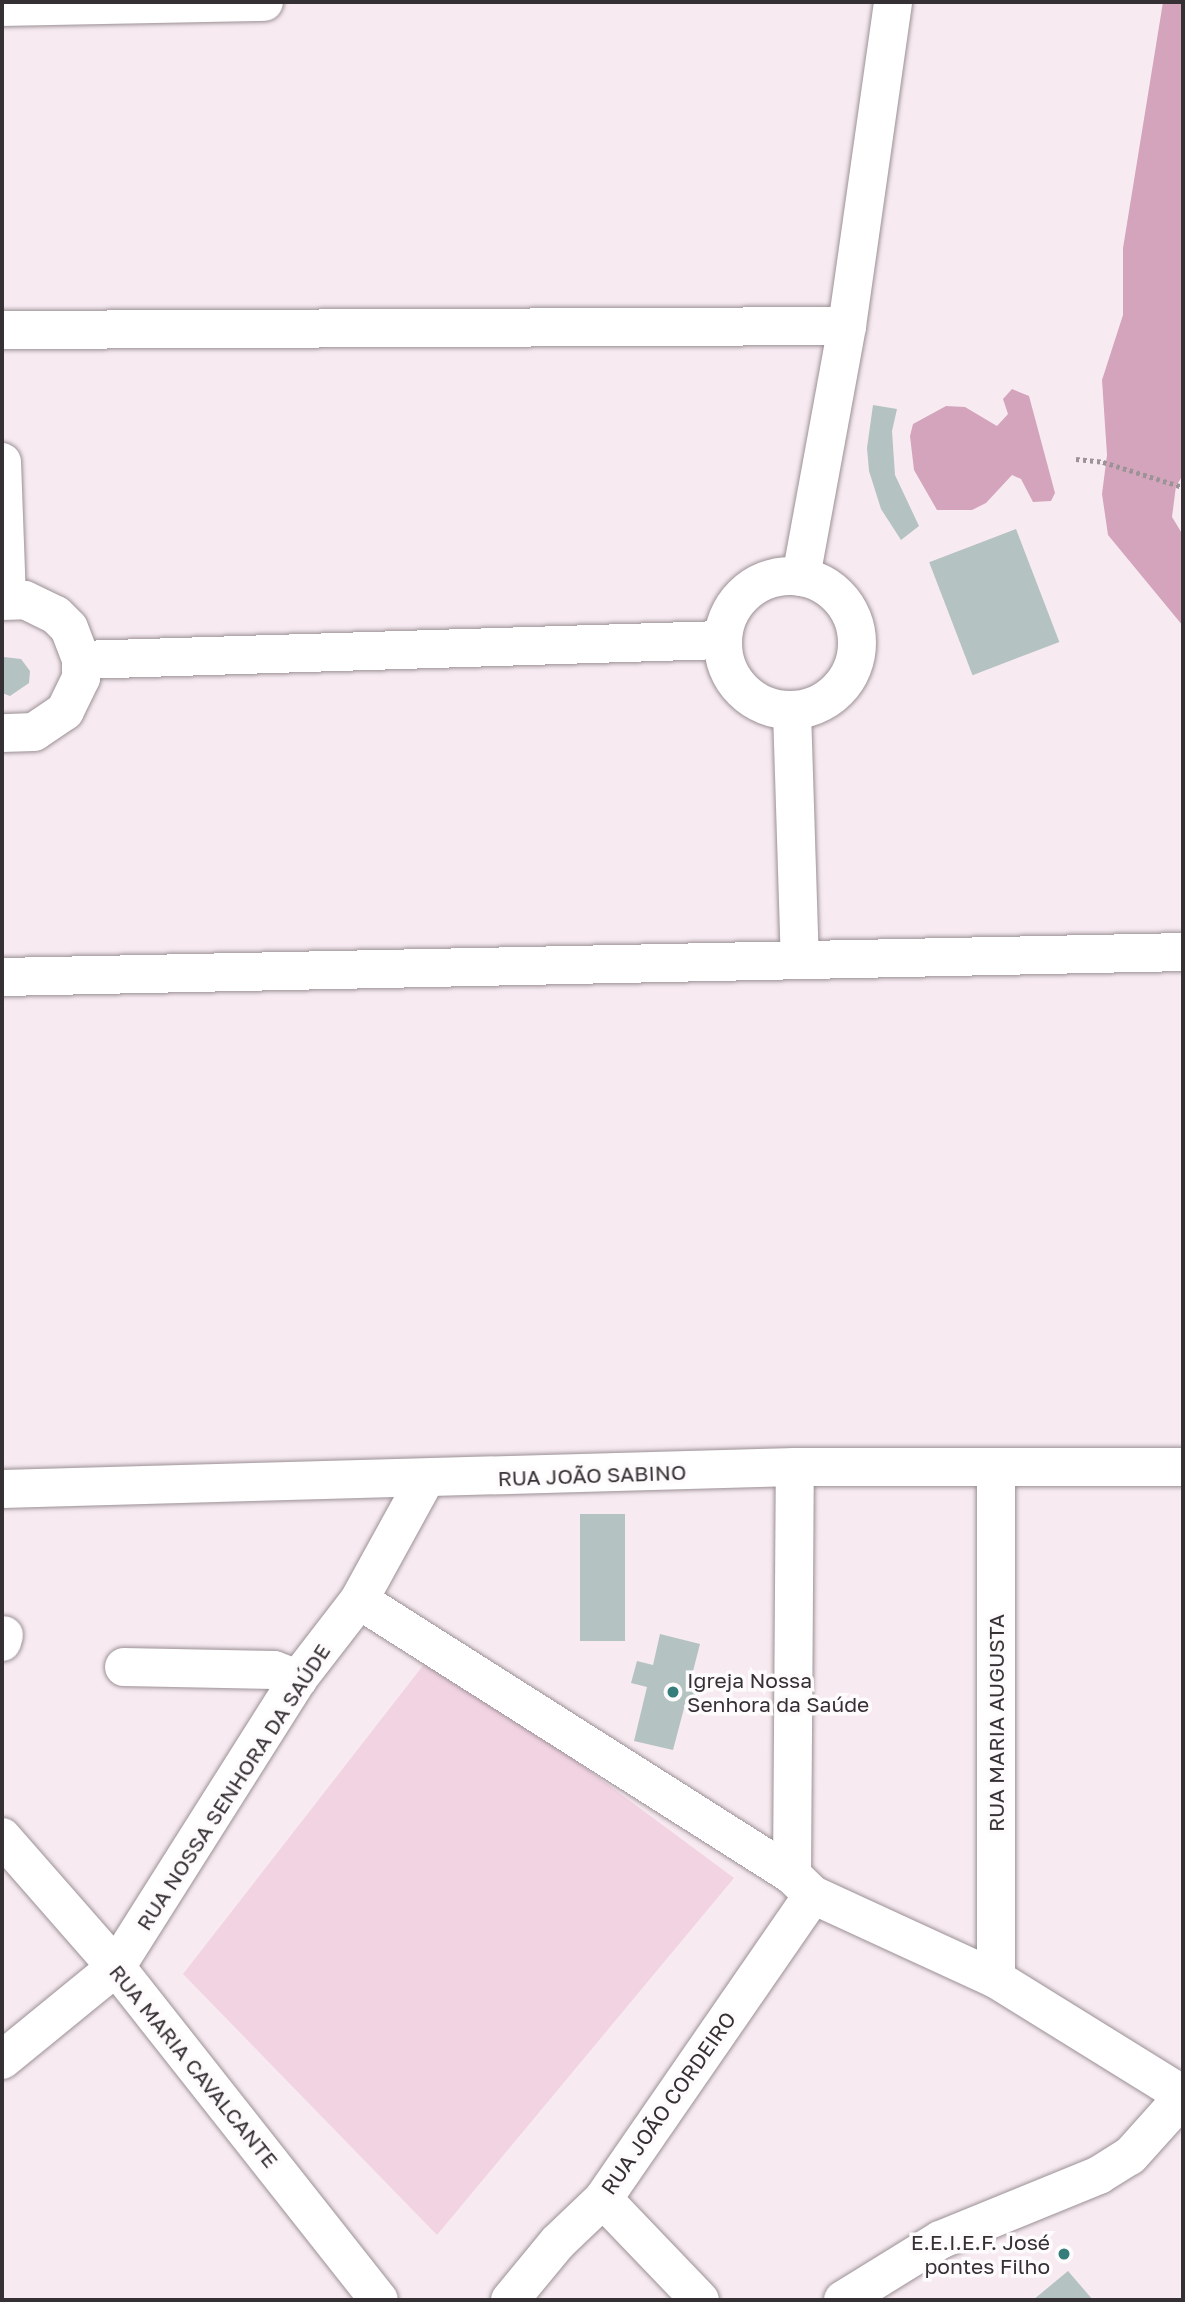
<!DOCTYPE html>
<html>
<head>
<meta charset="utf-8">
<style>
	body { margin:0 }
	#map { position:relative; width:1185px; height:2302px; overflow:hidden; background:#f7ebf1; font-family:"Golos Text",sans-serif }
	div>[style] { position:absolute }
	.green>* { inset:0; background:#f2d3e2 }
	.water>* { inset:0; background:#d3a4bc }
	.building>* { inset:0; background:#b5c2c2; transform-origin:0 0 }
	.path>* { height:4.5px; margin-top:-2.25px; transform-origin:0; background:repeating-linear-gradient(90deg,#9c9397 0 3.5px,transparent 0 7px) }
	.roads { filter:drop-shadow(0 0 2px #9b9095) drop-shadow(0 0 2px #9b9095) }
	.minor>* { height:38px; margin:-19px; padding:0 19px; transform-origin:19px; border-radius:19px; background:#fff }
	.minor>.ring { margin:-19px; padding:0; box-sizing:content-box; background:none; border:38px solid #fff; border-radius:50% }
	.dots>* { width:19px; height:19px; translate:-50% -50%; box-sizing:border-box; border:4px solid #fefbfd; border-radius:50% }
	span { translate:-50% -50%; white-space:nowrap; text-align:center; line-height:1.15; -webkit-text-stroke:7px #fefbfd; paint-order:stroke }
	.street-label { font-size:21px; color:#353033 }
	.poi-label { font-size:21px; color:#353033 }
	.left { translate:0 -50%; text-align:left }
	.right { translate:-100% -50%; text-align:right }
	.frame { position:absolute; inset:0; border:4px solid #353033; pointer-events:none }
</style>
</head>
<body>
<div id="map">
	<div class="green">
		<i style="clip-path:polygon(432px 1654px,734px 1878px,437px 2235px,183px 1974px)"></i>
	</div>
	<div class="water">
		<i style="clip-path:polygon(1163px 2px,1183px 2px,1183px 475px,1176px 486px,1172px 517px,1183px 535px,1183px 626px,1108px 535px,1102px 494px,1107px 455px,1102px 380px,1123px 315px,1123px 248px)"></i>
		<i style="clip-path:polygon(1012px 389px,1029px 396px,1055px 493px,1051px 501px,1033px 502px,1021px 479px,1012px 475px,986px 503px,972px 510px,937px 510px,914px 470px,910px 436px,913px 424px,946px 406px,965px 407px,997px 426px,1008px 414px,1003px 399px)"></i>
	</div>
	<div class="building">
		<i style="clip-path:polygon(873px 405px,897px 409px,892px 431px,895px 475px,919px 526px,901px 540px,881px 509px,869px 471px,867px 448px)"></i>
		<i style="left:1016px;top:529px;width:121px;height:93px;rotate:69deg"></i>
		<i style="clip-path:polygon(4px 657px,21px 659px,30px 671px,29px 683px,10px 696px,2px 693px)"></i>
		<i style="left:580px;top:1514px;width:45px;height:127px"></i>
		<i style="clip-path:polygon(660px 1634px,700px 1644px,692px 1675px,703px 1678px,698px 1700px,687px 1697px,673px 1750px,634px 1741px,647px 1687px,631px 1683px,637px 1661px,653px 1665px)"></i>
		<i style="clip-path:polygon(1068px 2271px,1093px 2300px,1033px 2300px)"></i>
	</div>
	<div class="path">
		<i style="left:1076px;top:459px;width:27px;rotate:6deg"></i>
		<i style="left:1103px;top:462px;width:84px;rotate:17.4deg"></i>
	</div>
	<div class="roads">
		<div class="minor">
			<i style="left:2px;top:7px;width:262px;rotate:-1.1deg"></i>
			<i style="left:2px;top:330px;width:845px;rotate:-0.27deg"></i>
			<i style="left:2px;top:462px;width:138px;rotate:87.9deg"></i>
			<i class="ring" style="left:723px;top:576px;width:96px;height:96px"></i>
			<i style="left:801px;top:577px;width:255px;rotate:-79.6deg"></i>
			<i style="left:847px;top:326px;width:327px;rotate:-81.9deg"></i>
			<i style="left:2px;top:601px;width:23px;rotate:-2deg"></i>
			<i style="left:25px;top:600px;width:34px;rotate:26deg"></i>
			<i style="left:56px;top:615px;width:18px;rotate:45deg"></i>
			<i style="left:69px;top:628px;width:34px;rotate:69deg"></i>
			<i style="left:81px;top:660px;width:18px;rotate:90deg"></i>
			<i style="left:81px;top:678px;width:37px;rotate:116deg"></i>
			<i style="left:65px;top:711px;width:37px;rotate:146deg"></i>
			<i style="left:34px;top:732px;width:32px;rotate:178deg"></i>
			<i style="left:81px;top:660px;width:641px;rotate:-1.79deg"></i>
			<i style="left:792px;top:711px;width:249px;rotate:88.2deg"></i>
			<i style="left:2px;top:977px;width:1181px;rotate:-1.21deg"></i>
			<i style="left:996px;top:1467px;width:512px;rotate:90deg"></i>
			<i style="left:2px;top:1489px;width:793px;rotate:-1.59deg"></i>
			<i style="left:795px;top:1467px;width:388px"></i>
			<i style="left:359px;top:1600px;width:513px;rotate:32.42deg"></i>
			<i style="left:792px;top:1875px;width:29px;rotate:44deg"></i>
			<i style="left:813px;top:1895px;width:201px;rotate:24.7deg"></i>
			<i style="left:996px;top:1979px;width:220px;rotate:31.8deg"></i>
			<i style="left:2px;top:1642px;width:7px;rotate:-74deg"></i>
			<i style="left:124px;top:1667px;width:150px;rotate:1.1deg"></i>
			<i style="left:274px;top:1670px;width:26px;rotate:21deg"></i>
			<i style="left:2px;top:1837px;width:173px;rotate:48.8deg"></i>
			<i style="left:116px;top:1967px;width:424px;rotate:51.7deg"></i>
			<i style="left:792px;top:1875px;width:408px;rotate:-89.6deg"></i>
			<i style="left:2px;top:2060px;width:147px;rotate:-39.2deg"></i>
			<i style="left:116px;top:1967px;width:341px;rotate:-57.7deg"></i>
			<i style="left:298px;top:1679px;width:100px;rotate:-52.3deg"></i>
			<i style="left:359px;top:1600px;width:137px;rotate:-61.2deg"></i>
			<i style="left:603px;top:2199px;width:140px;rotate:46.2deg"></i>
			<i style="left:510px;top:2300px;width:75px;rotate:-50.4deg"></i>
			<i style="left:558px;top:2242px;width:62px;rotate:-43.7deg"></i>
			<i style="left:603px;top:2199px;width:369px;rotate:-55.4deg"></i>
			<i style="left:843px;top:2300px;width:114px;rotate:-31.7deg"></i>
			<i style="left:940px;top:2240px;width:172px;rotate:-22.2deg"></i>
			<i style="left:1099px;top:2175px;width:36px;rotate:-32deg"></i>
			<i style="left:1130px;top:2156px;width:79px;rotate:-48.1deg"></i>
		</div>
	</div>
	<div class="dots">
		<i style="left:673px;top:1692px;background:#347d7b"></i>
		<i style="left:1064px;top:2254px;background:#347d7b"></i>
	</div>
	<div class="street-label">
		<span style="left:592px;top:1475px;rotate:-2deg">RUA JOÃO SABINO</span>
		<span style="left:996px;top:1723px;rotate:-90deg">RUA MARIA AUGUSTA</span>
		<span style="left:233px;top:1787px;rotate:-57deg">RUA NOSSA SENHORA DA SAÚDE</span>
		<span style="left:194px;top:2066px;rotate:51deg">RUA MARIA CAVALCANTE</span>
		<span style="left:668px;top:2103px;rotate:-55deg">RUA JOÃO CORDEIRO</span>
	</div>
	<div class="poi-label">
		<span class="left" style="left:687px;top:1692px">Igreja Nossa<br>Senhora da Saúde</span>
		<span class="right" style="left:1050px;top:2254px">E.E.I.E.F. José<br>pontes Filho</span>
	</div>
	<div class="frame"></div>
</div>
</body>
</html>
